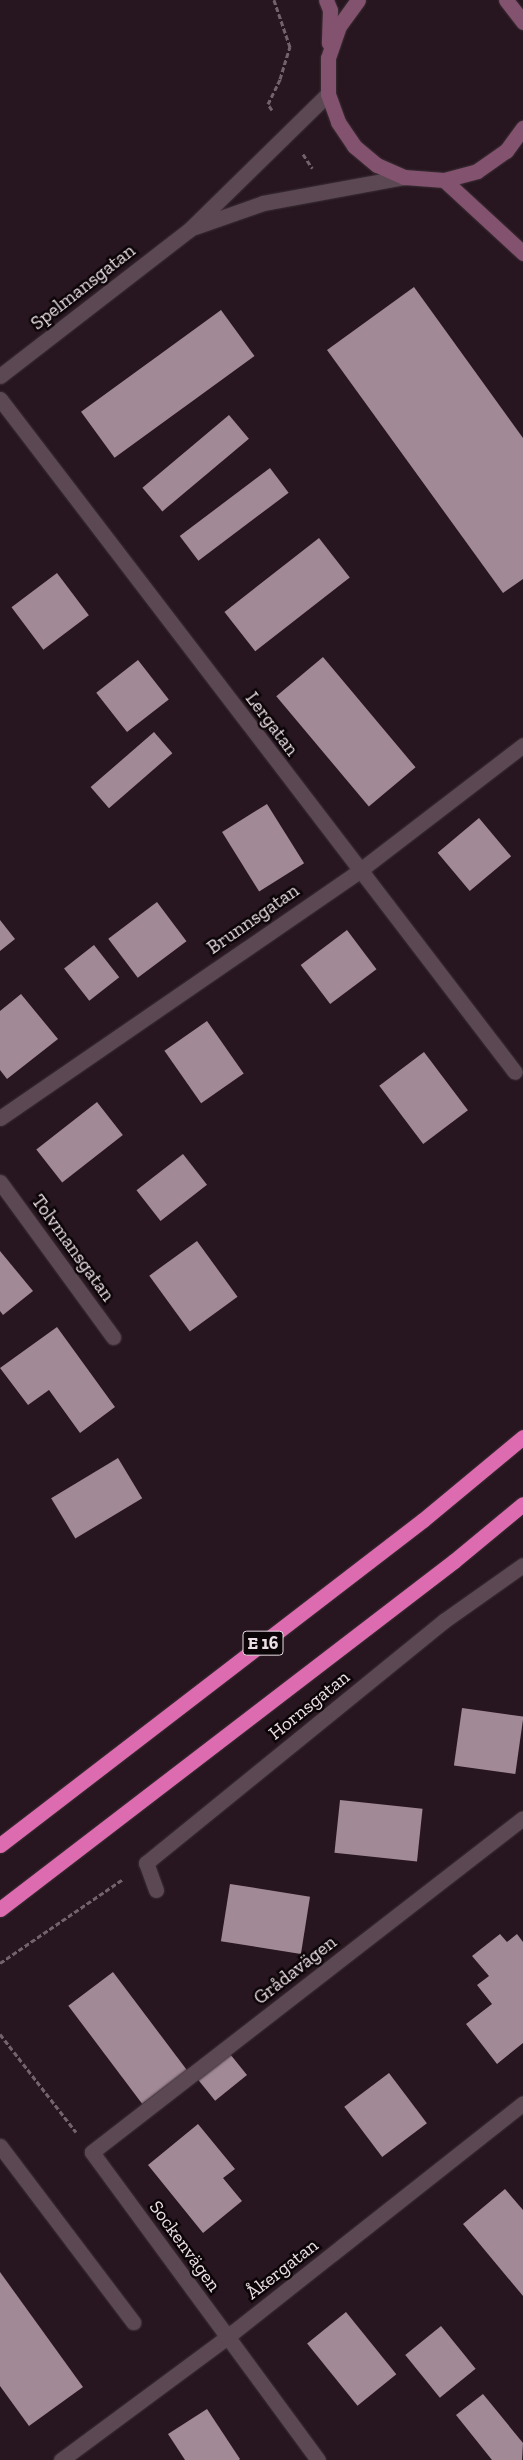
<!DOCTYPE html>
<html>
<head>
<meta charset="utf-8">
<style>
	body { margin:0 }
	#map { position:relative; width:523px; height:2460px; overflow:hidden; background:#27151f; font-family:"Zilla Slab",serif }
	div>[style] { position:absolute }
	.building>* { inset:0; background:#a18995; transform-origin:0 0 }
	.path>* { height:3px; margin-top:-1.5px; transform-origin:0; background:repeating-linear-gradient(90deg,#72626b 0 5px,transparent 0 7.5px) }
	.roads { filter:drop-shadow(0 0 1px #3b2f35) drop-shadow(0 0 1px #3b2f35) }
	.lane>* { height:15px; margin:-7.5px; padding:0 7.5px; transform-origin:7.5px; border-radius:7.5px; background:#5c4853 }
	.street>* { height:15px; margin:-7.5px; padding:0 7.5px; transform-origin:7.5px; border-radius:7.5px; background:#5c4853 }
	.secondary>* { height:15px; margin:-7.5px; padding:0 7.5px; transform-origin:7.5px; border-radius:7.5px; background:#83526f }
	.highway>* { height:15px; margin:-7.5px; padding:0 7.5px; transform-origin:7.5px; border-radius:7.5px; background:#dd6baf }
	span { translate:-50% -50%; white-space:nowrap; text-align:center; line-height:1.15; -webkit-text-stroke:5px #0b0508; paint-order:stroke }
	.shield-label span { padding:1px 4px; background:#0b0508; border:1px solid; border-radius:4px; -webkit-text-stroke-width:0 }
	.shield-label { font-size:18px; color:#ecdfe5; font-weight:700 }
	.street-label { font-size:19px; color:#ecdfe5 }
</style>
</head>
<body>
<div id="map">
	<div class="building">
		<i style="clip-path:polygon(414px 287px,523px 438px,523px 579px,503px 593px,327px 350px)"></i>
		<i style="left:221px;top:310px;width:57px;height:173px;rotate:54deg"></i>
		<i style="left:229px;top:415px;width:31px;height:113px;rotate:50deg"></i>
		<i style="left:270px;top:468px;width:31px;height:113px;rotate:53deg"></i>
		<i style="left:319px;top:538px;width:50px;height:120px;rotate:52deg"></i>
		<i style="left:57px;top:573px;width:53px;height:57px;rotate:53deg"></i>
		<i style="left:323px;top:657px;width:144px;height:61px;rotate:50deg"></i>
		<i style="left:138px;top:660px;width:50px;height:53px;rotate:52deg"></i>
		<i style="left:154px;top:732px;width:28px;height:84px;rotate:49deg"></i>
		<i style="left:267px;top:804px;width:70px;height:53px;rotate:58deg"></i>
		<i style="left:479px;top:818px;width:50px;height:54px;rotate:50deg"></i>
		<i style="left:157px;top:902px;width:49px;height:61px;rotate:53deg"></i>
		<i style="clip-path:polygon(0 920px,15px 939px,0 951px)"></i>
		<i style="left:347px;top:930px;width:49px;height:58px;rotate:53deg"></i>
		<i style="left:94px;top:945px;width:41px;height:38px;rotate:52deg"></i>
		<i style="clip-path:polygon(21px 994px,58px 1039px,7px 1079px,0 1070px,0 1011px)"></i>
		<i style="left:207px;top:1021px;width:64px;height:52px;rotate:55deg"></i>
		<i style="left:424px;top:1052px;width:73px;height:56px;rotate:53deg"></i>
		<i style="left:97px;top:1102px;width:42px;height:77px;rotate:52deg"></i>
		<i style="left:183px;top:1154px;width:39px;height:59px;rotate:52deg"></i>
		<i style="left:197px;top:1241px;width:69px;height:59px;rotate:54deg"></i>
		<i style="clip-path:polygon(0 1251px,33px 1291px,3px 1315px,0 1311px)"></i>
		<i style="clip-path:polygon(57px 1327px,115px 1407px,80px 1433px,49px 1390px,28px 1405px,0 1368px)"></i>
		<i style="left:118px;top:1458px;width:47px;height:78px;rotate:59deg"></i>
		<i style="left:462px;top:1708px;width:62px;height:58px;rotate:8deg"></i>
		<i style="left:340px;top:1800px;width:83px;height:53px;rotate:6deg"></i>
		<i style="left:230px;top:1884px;width:81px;height:58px;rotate:9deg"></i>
		<i style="clip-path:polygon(500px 1934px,507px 1942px,517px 1934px,523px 1942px,523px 2043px,497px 2064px,466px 2024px,492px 2004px,477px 1985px,489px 1976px,472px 1956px)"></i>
		<i style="left:113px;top:1972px;width:123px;height:56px;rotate:53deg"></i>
		<i style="left:230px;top:2054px;width:27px;height:41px;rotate:51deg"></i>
		<i style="left:389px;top:2073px;width:63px;height:56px;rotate:53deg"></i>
		<i style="clip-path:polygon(198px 2124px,235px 2169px,223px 2178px,242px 2201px,203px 2233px,148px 2165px)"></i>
		<i style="clip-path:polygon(505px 2189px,523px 2210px,523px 2296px,463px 2224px)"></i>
		<i style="clip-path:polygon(0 2272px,83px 2387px,29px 2426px,0 2386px)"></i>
		<i style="left:346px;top:2312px;width:80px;height:50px;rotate:51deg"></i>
		<i style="left:441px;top:2326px;width:55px;height:46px;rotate:51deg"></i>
		<i style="clip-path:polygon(483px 2394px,523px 2443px,522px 2460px,492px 2460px,456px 2415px)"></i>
		<i style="clip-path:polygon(207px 2409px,240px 2459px,239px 2460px,185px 2460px,168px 2434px)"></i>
	</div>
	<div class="path">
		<i style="left:272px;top:110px;width:7px;rotate:-124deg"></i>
		<i style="left:268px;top:104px;width:28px;rotate:-64deg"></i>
		<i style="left:280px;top:79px;width:34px;rotate:-73deg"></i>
		<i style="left:290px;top:47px;width:50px;rotate:-108.8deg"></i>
		<i style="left:303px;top:154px;width:17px;rotate:57deg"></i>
		<i style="left:0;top:1963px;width:149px;rotate:-34.3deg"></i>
		<i style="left:0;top:2034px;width:124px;rotate:52.2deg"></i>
	</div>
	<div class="roads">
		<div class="lane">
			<i style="left:0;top:2146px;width:221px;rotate:52.9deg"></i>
		</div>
		<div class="street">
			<i style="left:195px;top:227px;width:72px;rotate:-19.4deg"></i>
			<i style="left:263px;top:203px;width:143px;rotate:-10.4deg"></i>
			<i style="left:0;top:376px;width:240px;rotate:-37.7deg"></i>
			<i style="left:190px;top:229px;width:193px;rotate:-44.4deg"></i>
			<i style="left:0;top:399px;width:847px;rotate:52.58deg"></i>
			<i style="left:0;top:1118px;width:436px;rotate:-34.5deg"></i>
			<i style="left:359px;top:871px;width:207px;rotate:-37.5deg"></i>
			<i style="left:0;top:1182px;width:192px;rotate:53.9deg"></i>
			<i style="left:156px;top:1890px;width:29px;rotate:-110deg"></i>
			<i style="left:146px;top:1863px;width:385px;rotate:-39.1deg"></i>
			<i style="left:445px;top:1620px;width:95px;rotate:-35.2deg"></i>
			<i style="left:61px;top:2460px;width:207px;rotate:-36.5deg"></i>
			<i style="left:227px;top:2337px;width:377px;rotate:-38.3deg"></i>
			<i style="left:318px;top:2460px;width:382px;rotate:-126.3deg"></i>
			<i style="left:92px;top:2152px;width:545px;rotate:-37.77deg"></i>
		</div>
		<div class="secondary">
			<i style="left:326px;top:0;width:11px;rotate:68deg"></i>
			<i style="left:330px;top:10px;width:33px;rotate:92deg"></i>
			<i style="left:358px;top:0;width:32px;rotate:126deg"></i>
			<i style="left:339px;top:26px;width:34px;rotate:109deg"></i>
			<i style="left:328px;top:58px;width:36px;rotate:90deg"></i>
			<i style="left:328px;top:94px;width:30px;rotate:70deg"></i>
			<i style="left:338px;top:122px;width:29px;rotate:56deg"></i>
			<i style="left:354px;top:146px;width:30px;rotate:40deg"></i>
			<i style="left:377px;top:165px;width:30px;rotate:24deg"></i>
			<i style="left:404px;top:177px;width:40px;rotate:4.3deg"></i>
			<i style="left:444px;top:180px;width:34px;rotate:-15deg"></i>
			<i style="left:477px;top:171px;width:35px;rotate:-35deg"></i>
			<i style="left:506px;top:151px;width:29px;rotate:-54deg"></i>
			<i style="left:506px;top:0;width:28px;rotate:52deg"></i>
			<i style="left:444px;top:180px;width:108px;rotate:42.7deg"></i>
		</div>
		<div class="highway">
			<i style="left:0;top:1845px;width:533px;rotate:-37.54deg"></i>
			<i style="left:423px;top:1520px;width:130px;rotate:-39.7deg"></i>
			<i style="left:0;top:1909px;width:572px;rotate:-37.47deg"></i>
			<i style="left:454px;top:1561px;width:89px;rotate:-39.6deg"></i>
		</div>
	</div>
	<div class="shield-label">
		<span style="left:263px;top:1643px">E 16</span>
	</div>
	<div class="street-label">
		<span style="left:83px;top:287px;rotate:-38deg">Spelmansgatan</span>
		<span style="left:272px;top:724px;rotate:53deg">Lergatan</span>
		<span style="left:253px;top:919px;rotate:-35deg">Brunnsgatan</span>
		<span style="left:73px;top:1248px;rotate:54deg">Tolvmansgatan</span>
		<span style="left:309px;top:1705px;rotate:-39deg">Hornsgatan</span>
		<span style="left:295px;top:1970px;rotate:-38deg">Grådavägen</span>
		<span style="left:185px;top:2246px;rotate:54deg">Sockenvägen</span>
		<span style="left:282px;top:2269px;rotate:-38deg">Åkergatan</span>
	</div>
</div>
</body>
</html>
